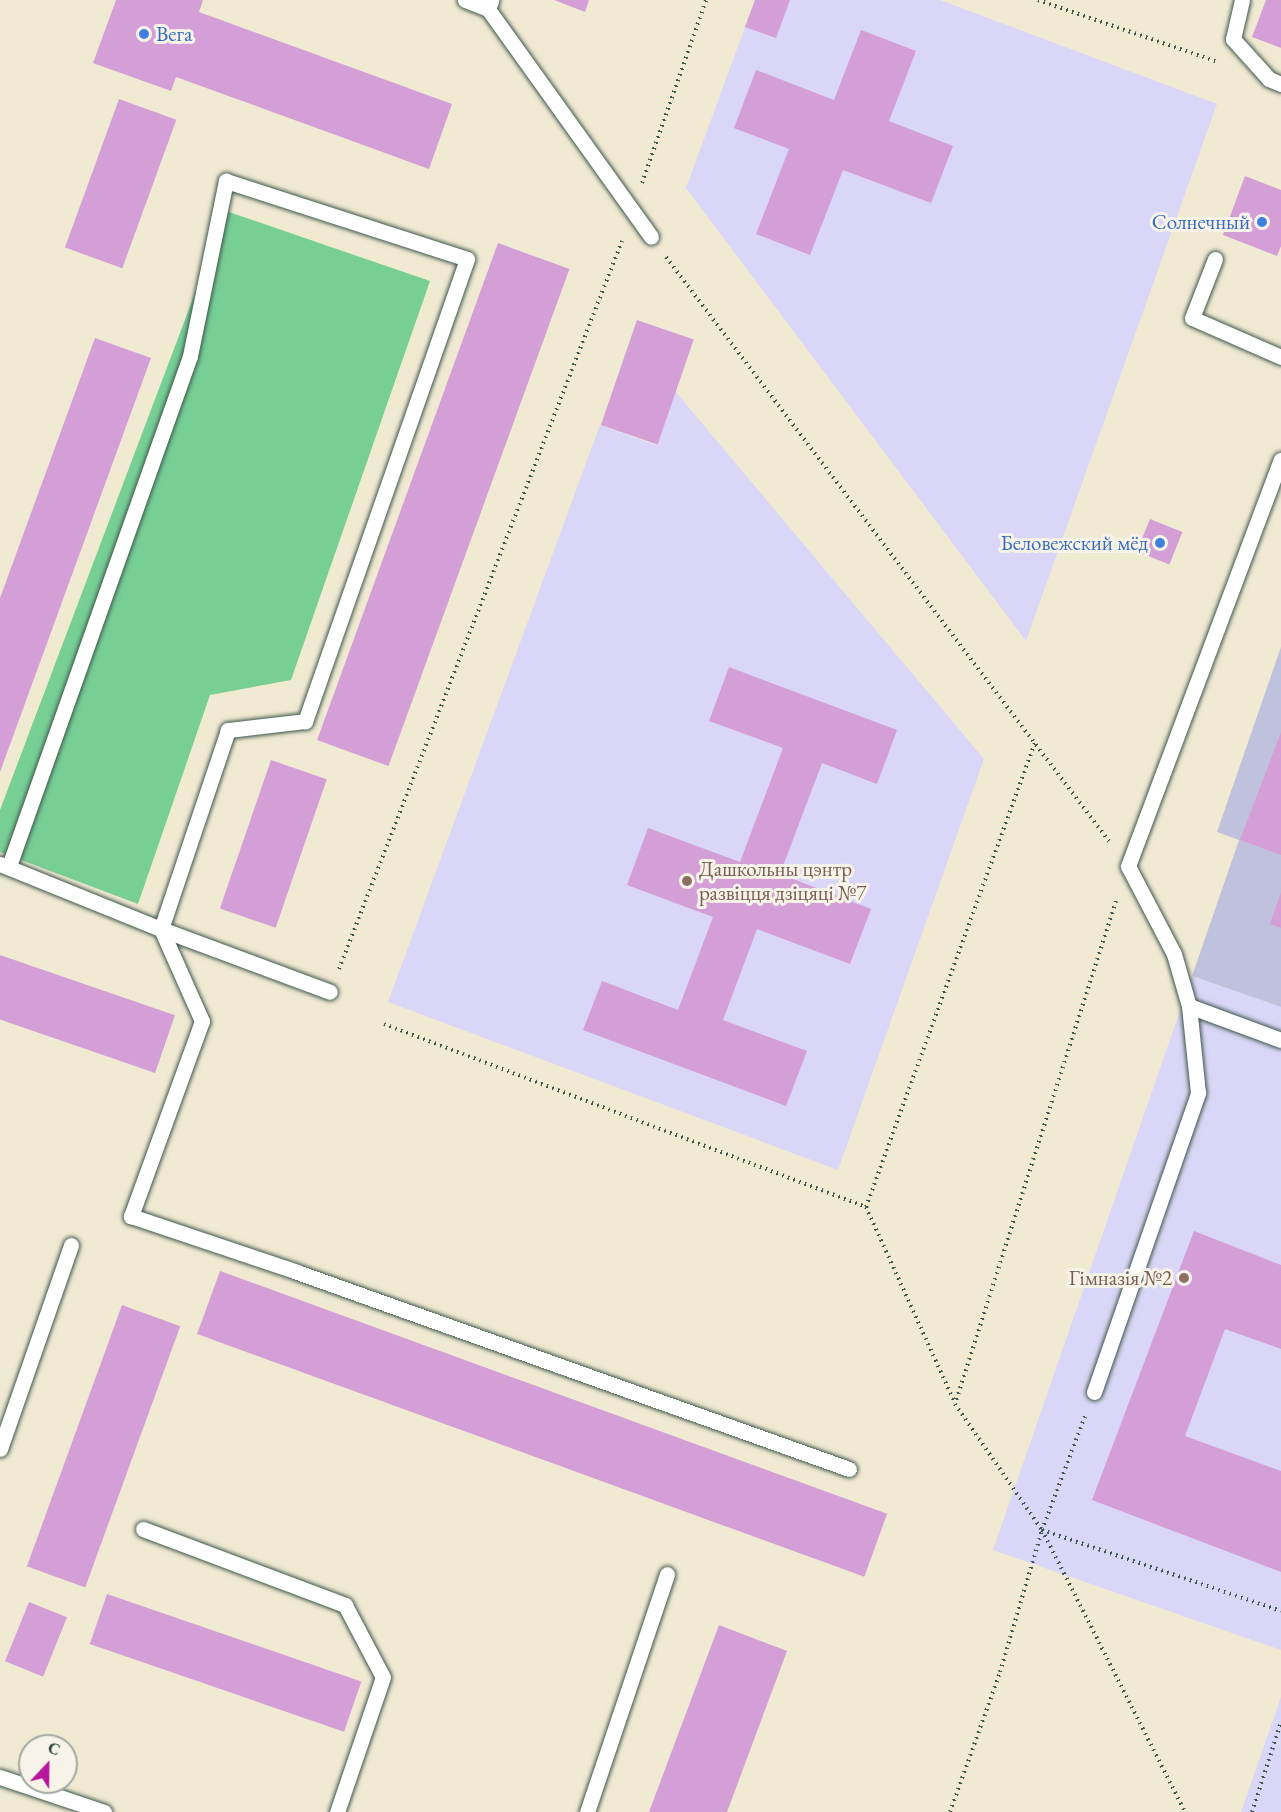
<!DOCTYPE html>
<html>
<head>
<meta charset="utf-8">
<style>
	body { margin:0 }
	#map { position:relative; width:1281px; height:1812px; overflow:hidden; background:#f1ead3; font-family:"EB Garamond",serif }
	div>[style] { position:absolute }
	.built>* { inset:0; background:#dad6f7 }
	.industrial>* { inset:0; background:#c0c2dd }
	.green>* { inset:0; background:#77cf95 }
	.building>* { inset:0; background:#d49ed7; transform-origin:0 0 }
	.path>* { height:4px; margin-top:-2px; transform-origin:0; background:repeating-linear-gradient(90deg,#3e574c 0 1.5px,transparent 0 6px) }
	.roads { filter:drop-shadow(0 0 2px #3e574c) drop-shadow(0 0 2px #3e574c) }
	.service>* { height:15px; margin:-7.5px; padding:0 7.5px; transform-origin:7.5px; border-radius:7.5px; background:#fff }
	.dots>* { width:16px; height:16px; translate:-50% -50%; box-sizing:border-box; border:3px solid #f7f3e8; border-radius:50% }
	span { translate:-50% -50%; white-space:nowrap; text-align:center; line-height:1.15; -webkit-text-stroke:6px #f7f3e8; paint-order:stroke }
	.shop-label { font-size:21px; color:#366cbe }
	.left { translate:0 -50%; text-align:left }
	.right { translate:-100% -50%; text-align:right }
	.education-label { font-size:21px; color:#785e54 }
	.north { position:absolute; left:18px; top:1734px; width:60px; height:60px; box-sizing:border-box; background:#f7f3e8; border:2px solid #a1aaa0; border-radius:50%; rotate:22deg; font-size:16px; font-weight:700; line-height:24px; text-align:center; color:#1f3d34 }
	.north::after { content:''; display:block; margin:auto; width:21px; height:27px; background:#b5179e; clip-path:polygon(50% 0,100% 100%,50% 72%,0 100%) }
</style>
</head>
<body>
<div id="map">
	<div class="built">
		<i style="clip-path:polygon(755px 0,940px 0,1217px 104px,1026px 641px,686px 188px)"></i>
		<i style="clip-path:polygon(675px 391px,984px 759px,838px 1170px,388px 1002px,600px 425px,656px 445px)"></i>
		<i style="clip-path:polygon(1192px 976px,1281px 1007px,1281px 1650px,993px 1550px)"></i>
		<i style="clip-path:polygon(1281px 1697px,1281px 1812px,1241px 1812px)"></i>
	</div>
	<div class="industrial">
		<i style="clip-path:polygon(1281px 647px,1281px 1007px,1192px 976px,1239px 840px,1217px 832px)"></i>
	</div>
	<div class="green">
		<i style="clip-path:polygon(226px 211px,430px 281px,291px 680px,210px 695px,138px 904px,0 852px,0 810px)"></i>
	</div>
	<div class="building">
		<i style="clip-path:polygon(116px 0,203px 0,199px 12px,452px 104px,429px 169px,176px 77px,171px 91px,93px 63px)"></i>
		<i style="clip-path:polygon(554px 0,589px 0,585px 12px)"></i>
		<i style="clip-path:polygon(755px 0,790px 0,776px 38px,745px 27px)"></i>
		<i style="clip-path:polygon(1266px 0,1281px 0,1281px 48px,1252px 37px)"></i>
		<i style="clip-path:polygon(861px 30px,916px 51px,889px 121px,953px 146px,931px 203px,843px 170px,810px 255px,756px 234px,789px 149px,734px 128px,756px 70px,834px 100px)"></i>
		<i style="left:119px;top:99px;width:61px;height:158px;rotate:20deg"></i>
		<i style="clip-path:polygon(1245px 176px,1281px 190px,1281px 246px,1277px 256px,1223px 235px)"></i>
		<i style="left:498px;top:243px;width:76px;height:529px;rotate:20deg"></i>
		<i style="left:637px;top:320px;width:60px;height:111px;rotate:19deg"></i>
		<i style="clip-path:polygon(95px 338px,151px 358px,0 772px,0 598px)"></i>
		<i style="left:1150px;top:519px;width:35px;height:35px;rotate:22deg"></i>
		<i style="clip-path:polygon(729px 667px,897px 730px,877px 784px,822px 763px,780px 874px,871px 909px,850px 964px,757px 929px,723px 1020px,807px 1051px,786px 1106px,583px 1030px,602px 981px,678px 1010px,713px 917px,627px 885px,648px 828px,740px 862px,783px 748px,709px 721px)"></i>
		<i style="clip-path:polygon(1281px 732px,1281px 855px,1240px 840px)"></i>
		<i style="left:271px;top:760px;width:59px;height:157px;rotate:19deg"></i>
		<i style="clip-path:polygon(1281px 892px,1281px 928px,1270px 924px)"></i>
		<i style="left:0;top:955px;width:185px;height:61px;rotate:19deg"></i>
		<i style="clip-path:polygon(1194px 1231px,1281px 1265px,1281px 1349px,1225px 1329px,1185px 1436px,1281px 1471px,1281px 1572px,1092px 1500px)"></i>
		<i style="left:220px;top:1271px;width:710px;height:67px;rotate:20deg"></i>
		<i style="left:122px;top:1305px;width:62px;height:278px;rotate:20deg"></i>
		<i style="left:107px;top:1594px;width:269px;height:53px;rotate:19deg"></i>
		<i style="left:29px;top:1602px;width:41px;height:64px;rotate:22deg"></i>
		<i style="clip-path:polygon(719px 1625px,787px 1651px,727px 1812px,649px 1812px)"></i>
	</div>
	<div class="path">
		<i style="left:1038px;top:0;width:190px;rotate:19deg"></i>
		<i style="left:642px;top:183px;width:194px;rotate:-70.7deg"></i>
		<i style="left:666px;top:257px;width:733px;rotate:52.82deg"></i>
		<i style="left:1116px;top:901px;width:528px;rotate:107.75deg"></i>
		<i style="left:955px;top:1404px;width:153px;rotate:55.4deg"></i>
		<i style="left:1042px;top:1530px;width:316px;rotate:63.1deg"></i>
		<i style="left:339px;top:969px;width:781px;rotate:-68.76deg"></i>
		<i style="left:384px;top:1024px;width:516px;rotate:20.79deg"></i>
		<i style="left:866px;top:1207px;width:495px;rotate:-70deg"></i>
		<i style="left:866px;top:1207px;width:215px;rotate:65.6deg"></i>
		<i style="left:1042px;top:1530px;width:252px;rotate:18.7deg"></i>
		<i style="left:950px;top:1812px;width:149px;rotate:-70.3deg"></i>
		<i style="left:1000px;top:1672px;width:148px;rotate:-73.5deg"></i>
		<i style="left:1042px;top:1530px;width:122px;rotate:-69.3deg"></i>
		<i style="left:1252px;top:1812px;width:95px;rotate:-72.1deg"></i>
	</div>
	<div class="roads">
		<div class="service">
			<i style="left:465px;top:0;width:25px;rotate:21deg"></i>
			<i style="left:488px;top:9px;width:9px;rotate:-69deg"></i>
			<i style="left:1242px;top:0;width:40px;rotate:103deg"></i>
			<i style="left:1233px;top:39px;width:54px;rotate:48deg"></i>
			<i style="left:1269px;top:79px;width:13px;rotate:23deg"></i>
			<i style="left:488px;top:9px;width:280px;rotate:54.4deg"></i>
			<i style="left:1215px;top:259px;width:63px;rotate:111.3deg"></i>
			<i style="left:1192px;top:318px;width:97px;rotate:23.7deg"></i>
			<i style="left:0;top:864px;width:174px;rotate:22deg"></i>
			<i style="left:161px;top:929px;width:101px;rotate:66deg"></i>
			<i style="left:202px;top:1021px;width:208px;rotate:110deg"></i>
			<i style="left:131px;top:1216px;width:175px;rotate:18.6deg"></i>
			<i style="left:297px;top:1272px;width:586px;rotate:19.64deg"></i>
			<i style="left:9px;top:866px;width:541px;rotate:-70.46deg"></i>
			<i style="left:190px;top:356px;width:179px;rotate:-78.4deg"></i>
			<i style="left:226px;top:181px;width:253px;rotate:17.9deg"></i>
			<i style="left:467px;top:259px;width:490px;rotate:109.3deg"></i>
			<i style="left:305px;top:721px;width:78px;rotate:173.3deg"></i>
			<i style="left:228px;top:730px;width:210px;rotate:108.6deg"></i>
			<i style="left:161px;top:929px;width:180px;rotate:20.4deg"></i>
			<i style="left:1189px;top:1006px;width:98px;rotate:20.3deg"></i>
			<i style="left:1094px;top:1392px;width:317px;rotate:-70.8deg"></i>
			<i style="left:1198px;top:1093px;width:87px;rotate:-95.9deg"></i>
			<i style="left:1189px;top:1006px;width:54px;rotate:-106.1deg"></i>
			<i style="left:1174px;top:954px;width:99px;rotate:-117.6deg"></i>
			<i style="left:1128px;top:866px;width:434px;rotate:-69.4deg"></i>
			<i style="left:0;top:1449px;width:216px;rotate:-70.8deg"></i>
			<i style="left:143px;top:1529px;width:216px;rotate:20.6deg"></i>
			<i style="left:345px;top:1605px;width:81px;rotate:62.2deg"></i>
			<i style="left:383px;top:1677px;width:143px;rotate:108.8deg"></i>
			<i style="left:0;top:1777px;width:110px;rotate:18.6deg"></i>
			<i style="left:587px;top:1812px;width:251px;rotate:-71.4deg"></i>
		</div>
	</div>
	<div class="dots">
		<i style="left:144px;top:34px;background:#3f7fe0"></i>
		<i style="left:1262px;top:222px;background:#3f7fe0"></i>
		<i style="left:1160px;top:543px;background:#3f7fe0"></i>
		<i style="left:687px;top:881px;background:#8d6e63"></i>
		<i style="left:1184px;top:1278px;background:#8d6e63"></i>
	</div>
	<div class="shop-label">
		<span class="left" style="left:156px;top:34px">Вега</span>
		<span class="right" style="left:1250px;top:222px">Солнечный</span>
		<span class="right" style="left:1148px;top:543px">Беловежский мёд</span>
	</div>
	<div class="education-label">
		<span class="left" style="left:699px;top:881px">Дашкольны цэнтр<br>развіцця дзіцяці №7</span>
		<span class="right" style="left:1172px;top:1278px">Гімназія №2</span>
	</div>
	<div class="north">С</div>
</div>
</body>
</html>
